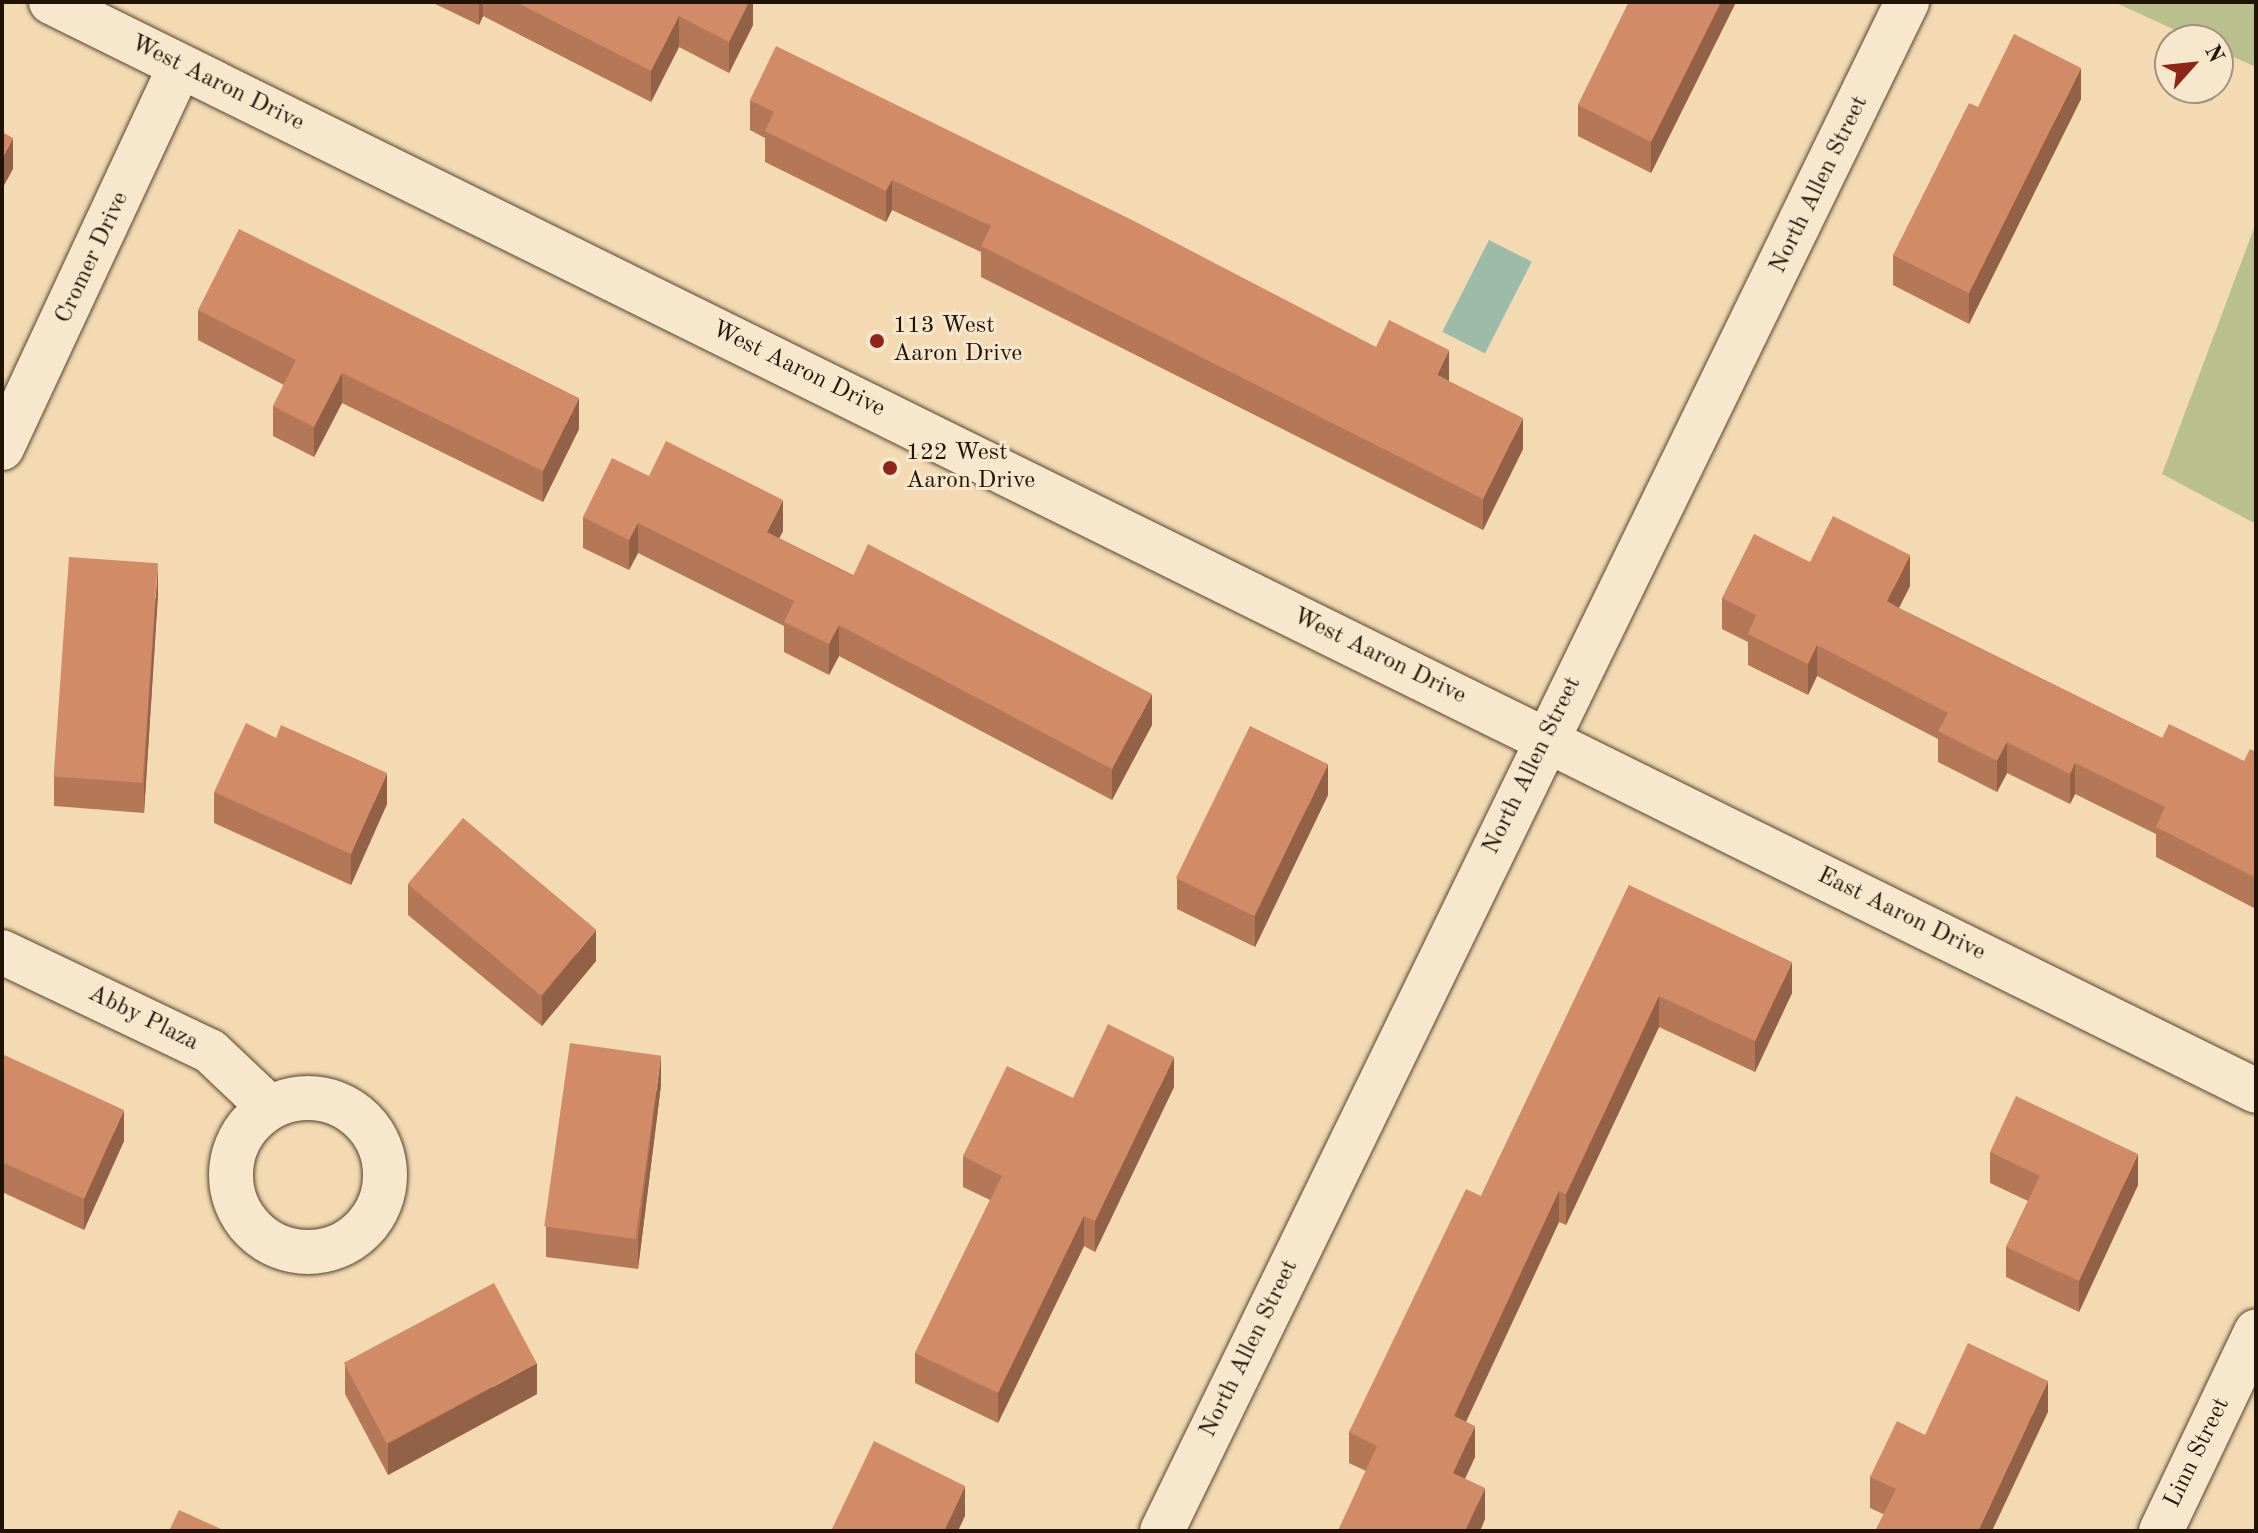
<!DOCTYPE html>
<html>
<head>
<meta charset="utf-8">
<style>
	body { margin:0 }
	#map { position:relative; width:2258px; height:1533px; overflow:hidden; background:#f3dab2; font-family:"Old Standard TT",serif }
	div>[style] { position:absolute }
	.green>* { inset:0; background:#b9c08d }
	.water>* { inset:0; background:#9cbba9; transform-origin:0 0 }
	.roads { filter:drop-shadow(0 0 2px #554530) drop-shadow(0 0 2px #554530) }
	.minor>* { height:44px; margin:-22px; padding:0 22px; transform-origin:22px; border-radius:22px; background:#f7e7cd }
	.minor>.ring { margin:-22px; padding:0; box-sizing:content-box; background:none; border:44px solid #f7e7cd; border-radius:50% }
	.wall>* { inset:0; background:#b47858 }
	.shaded-wall>* { inset:0; background:#926147 }
	.building>* { inset:0; background:#d18b66; transform-origin:0 0 }
	.dots>* { width:22px; height:22px; translate:-50% -50%; box-sizing:border-box; border:4px solid #f7e7cd; border-radius:50% }
	span { translate:-50% -50%; white-space:nowrap; text-align:center; line-height:1.15; -webkit-text-stroke:6px #f7e7cd; paint-order:stroke }
	.street-label { font-size:24px; color:#201305 }
	.poi-label { font-size:24px; color:#201305 }
	.left { translate:0 -50%; text-align:left }
	.frame { position:absolute; inset:0; border:4px solid #201305; pointer-events:none }
	.north { position:absolute; left:2154px; top:24px; width:80px; height:80px; box-sizing:border-box; background:#f7e7cd; border:2px solid #a1927d; border-radius:50%; rotate:63deg; font-size:22px; font-weight:700; line-height:32px; text-align:center; color:#201305 }
	.north::after { content:''; display:block; margin:auto; width:28px; height:36px; background:#8f2418; clip-path:polygon(50% 0,100% 100%,50% 72%,0 100%) }
</style>
</head>
<body>
<div id="map">
	<div class="green">
		<i style="clip-path:polygon(2114px 2px,2256px 2px,2256px 67px,2218px 50px,2218px 40px,2197px 40px)"></i>
		<i style="clip-path:polygon(2256px 223px,2256px 524px,2162px 474px)"></i>
	</div>
	<div class="water">
		<i style="left:1489px;top:240px;width:48px;height:103px;rotate:27deg"></i>
	</div>
	<div class="roads">
		<div class="minor">
			<i style="left:51px;top:2px;width:2459px;rotate:26.28deg"></i>
			<i style="left:2px;top:448px;width:421px;rotate:-65deg"></i>
			<i style="left:2px;top:952px;width:230px;rotate:25.5deg"></i>
			<i style="left:210px;top:1051px;width:81px;rotate:43.5deg"></i>
			<i class="ring" style="left:231px;top:1098px;width:110px;height:110px"></i>
			<i style="left:1162px;top:1531px;width:1701px;rotate:-64.02deg"></i>
			<i style="left:2161px;top:1531px;width:221px;rotate:-64.5deg"></i>
		</div>
	</div>
	<div class="wall">
		<i style="clip-path:polygon(431px 2px,753px 2px,753px 25px,729px 73px,679px 47px,651px 102px,483px 16px,479px 25px)"></i>
		<i style="clip-path:polygon(1629px 2px,1736px 2px,1651px 173px,1578px 136px,1578px 105px)"></i>
		<i style="clip-path:polygon(2081px 99px,1969px 324px,1893px 285px,1893px 255px)"></i>
		<i style="clip-path:polygon(750px 100px,1376px 347px,1449px 381px,1523px 449px,1483px 530px,981px 277px,981px 252px,892px 210px,886px 222px,765px 162px,765px 138px,750px 130px)"></i>
		<i style="clip-path:polygon(198px 310px,579px 429px,543px 502px,342px 403px,314px 457px,273px 436px,273px 406px,284px 385px,198px 340px)"></i>
		<i style="clip-path:polygon(583px 517px,783px 531px,779px 538px,1152px 725px,1112px 800px,839px 656px,829px 675px,784px 652px,784px 626px,638px 553px,629px 570px,583px 548px)"></i>
		<i style="clip-path:polygon(1910px 586px,1899px 608px,2162px 738px,2244px 761px,2256px 752px,2256px 909px,2156px 857px,2156px 834px,2075px 794px,2070px 804px,2007px 773px,1997px 792px,1938px 762px,1938px 739px,1817px 676px,1808px 695px,1748px 665px,1748px 642px,1722px 629px,1722px 598px)"></i>
		<i style="clip-path:polygon(158px 594px,144px 813px,54px 806px,54px 776px)"></i>
		<i style="clip-path:polygon(214px 792px,387px 804px,351px 885px,214px 823px)"></i>
		<i style="clip-path:polygon(1328px 795px,1255px 947px,1177px 909px,1177px 878px)"></i>
		<i style="clip-path:polygon(408px 884px,596px 961px,542px 1026px,408px 915px)"></i>
		<i style="clip-path:polygon(1629px 885px,1792px 993px,1755px 1072px,1659px 1027px,1566px 1225px,1559px 1222px,1466px 1422px,1475px 1457px,1465px 1479px,1485px 1519px,1480px 1531px,1338px 1531px,1366px 1471px,1349px 1463px,1349px 1432px,1481px 1196px)"></i>
		<i style="clip-path:polygon(2px 1054px,124px 1141px,84px 1230px,2px 1192px)"></i>
		<i style="clip-path:polygon(661px 1085px,638px 1269px,546px 1257px,546px 1226px)"></i>
		<i style="clip-path:polygon(1174px 1087px,1095px 1252px,1084px 1246px,998px 1423px,915px 1383px,915px 1353px,990px 1200px,963px 1187px,963px 1156px,1073px 1098px)"></i>
		<i style="clip-path:polygon(1990px 1152px,2138px 1185px,2079px 1312px,2006px 1277px,2006px 1247px,2028px 1201px,1990px 1183px)"></i>
		<i style="clip-path:polygon(345px 1364px,537px 1394px,388px 1475px,345px 1394px)"></i>
		<i style="clip-path:polygon(2048px 1412px,1883px 1514px,1870px 1508px,1870px 1477px,1925px 1435px)"></i>
	</div>
	<div class="shaded-wall">
		<i style="clip-path:polygon(479px 2px,483px 2px,483px 16px,479px 25px)"></i>
		<i style="clip-path:polygon(749px 2px,753px 2px,753px 25px,729px 73px,729px 42px)"></i>
		<i style="clip-path:polygon(1721px 2px,1736px 2px,1651px 173px,1651px 142px)"></i>
		<i style="clip-path:polygon(679px 16px,679px 47px,651px 102px,651px 71px)"></i>
		<i style="clip-path:polygon(2081px 68px,2081px 99px,1969px 324px,1969px 293px)"></i>
		<i style="clip-path:polygon(13px 138px,13px 169px,2px 189px,2px 159px)"></i>
		<i style="clip-path:polygon(892px 180px,892px 210px,886px 222px,886px 191px)"></i>
		<i style="clip-path:polygon(1449px 350px,1449px 381px,1437px 375px)"></i>
		<i style="clip-path:polygon(342px 373px,342px 403px,314px 457px,314px 427px)"></i>
		<i style="clip-path:polygon(579px 398px,579px 429px,543px 502px,543px 471px)"></i>
		<i style="clip-path:polygon(1523px 418px,1523px 449px,1483px 530px,1483px 499px)"></i>
		<i style="clip-path:polygon(783px 500px,783px 531px,767px 562px,767px 532px)"></i>
		<i style="clip-path:polygon(638px 523px,638px 553px,629px 570px,629px 540px)"></i>
		<i style="clip-path:polygon(1910px 555px,1910px 586px,1887px 631px,1887px 601px)"></i>
		<i style="clip-path:polygon(158px 563px,158px 594px,144px 813px,144px 782px)"></i>
		<i style="clip-path:polygon(839px 625px,839px 656px,829px 675px,829px 644px)"></i>
		<i style="clip-path:polygon(1817px 645px,1817px 676px,1808px 695px,1808px 664px)"></i>
		<i style="clip-path:polygon(1152px 694px,1152px 725px,1112px 800px,1112px 769px)"></i>
		<i style="clip-path:polygon(2007px 742px,2007px 773px,1997px 792px,1997px 761px)"></i>
		<i style="clip-path:polygon(2075px 763px,2075px 794px,2070px 804px,2070px 774px)"></i>
		<i style="clip-path:polygon(1328px 764px,1328px 795px,1255px 947px,1255px 916px)"></i>
		<i style="clip-path:polygon(387px 773px,387px 804px,351px 885px,351px 854px)"></i>
		<i style="clip-path:polygon(596px 930px,596px 961px,542px 1026px,542px 996px)"></i>
		<i style="clip-path:polygon(1792px 962px,1792px 993px,1755px 1072px,1755px 1041px)"></i>
		<i style="clip-path:polygon(1659px 996px,1659px 1027px,1566px 1225px,1566px 1194px)"></i>
		<i style="clip-path:polygon(661px 1055px,661px 1085px,638px 1269px,638px 1238px)"></i>
		<i style="clip-path:polygon(1174px 1057px,1174px 1087px,1095px 1252px,1095px 1221px)"></i>
		<i style="clip-path:polygon(124px 1110px,124px 1141px,84px 1230px,84px 1199px)"></i>
		<i style="clip-path:polygon(2138px 1154px,2138px 1185px,2079px 1312px,2079px 1281px)"></i>
		<i style="clip-path:polygon(1559px 1191px,1559px 1222px,1454px 1447px,1454px 1416px)"></i>
		<i style="clip-path:polygon(1084px 1216px,1084px 1246px,998px 1423px,998px 1393px)"></i>
		<i style="clip-path:polygon(537px 1363px,537px 1394px,388px 1475px,388px 1444px)"></i>
		<i style="clip-path:polygon(2048px 1381px,2048px 1412px,1992px 1531px,1978px 1531px)"></i>
		<i style="clip-path:polygon(1475px 1426px,1475px 1457px,1453px 1504px,1453px 1473px)"></i>
		<i style="clip-path:polygon(965px 1486px,965px 1516px,958px 1531px,944px 1531px)"></i>
		<i style="clip-path:polygon(1485px 1488px,1485px 1519px,1480px 1531px,1465px 1531px)"></i>
	</div>
	<div class="building">
		<i style="clip-path:polygon(516px 2px,749px 2px,729px 42px,679px 16px,651px 71px)"></i>
		<i style="clip-path:polygon(1629px 2px,1721px 2px,1651px 142px,1578px 105px)"></i>
		<i style="clip-path:polygon(2014px 34px,2081px 68px,1969px 293px,1893px 255px,1969px 103px,1978px 107px)"></i>
		<i style="clip-path:polygon(776px 46px,1132px 220px,1376px 347px,1389px 320px,1449px 350px,1437px 375px,1523px 418px,1483px 499px,981px 246px,991px 226px,892px 180px,886px 191px,765px 131px,774px 112px,750px 100px)"></i>
		<i style="clip-path:polygon(2px 132px,13px 138px,2px 159px)"></i>
		<i style="clip-path:polygon(239px 229px,579px 398px,543px 471px,342px 373px,314px 427px,273px 406px,296px 360px,198px 310px)"></i>
		<i style="clip-path:polygon(666px 441px,783px 500px,767px 532px,853px 576px,868px 544px,1152px 694px,1112px 769px,839px 625px,829px 644px,784px 622px,794px 601px,638px 523px,629px 540px,583px 517px,612px 458px,649px 476px)"></i>
		<i style="clip-path:polygon(1833px 516px,1910px 555px,1887px 601px,1906px 612px,2162px 738px,2169px 724px,2244px 761px,2250px 749px,2256px 752px,2256px 878px,2156px 827px,2165px 807px,2075px 763px,2070px 774px,2007px 742px,1997px 761px,1938px 731px,1948px 713px,1817px 645px,1808px 664px,1748px 634px,1756px 615px,1722px 598px,1754px 534px,1810px 562px)"></i>
		<i style="left:69px;top:557px;width:89px;height:220px;rotate:4deg"></i>
		<i style="clip-path:polygon(246px 723px,276px 738px,281px 725px,387px 773px,351px 854px,214px 792px)"></i>
		<i style="left:1250px;top:726px;width:87px;height:169px;rotate:26deg"></i>
		<i style="left:463px;top:818px;width:174px;height:86px;rotate:40deg"></i>
		<i style="clip-path:polygon(1629px 885px,1792px 962px,1755px 1041px,1659px 996px,1566px 1194px,1559px 1191px,1454px 1416px,1475px 1426px,1453px 1473px,1485px 1488px,1465px 1531px,1338px 1531px,1377px 1446px,1349px 1432px,1466px 1189px,1481px 1196px)"></i>
		<i style="clip-path:polygon(1108px 1024px,1174px 1057px,1095px 1221px,1084px 1216px,998px 1393px,915px 1353px,1002px 1176px,963px 1156px,1007px 1066px,1073px 1098px)"></i>
		<i style="left:570px;top:1043px;width:92px;height:185px;rotate:8deg"></i>
		<i style="clip-path:polygon(2px 1054px,124px 1110px,84px 1199px,2px 1162px)"></i>
		<i style="clip-path:polygon(2016px 1096px,2138px 1154px,2079px 1281px,2006px 1247px,2040px 1176px,1990px 1152px)"></i>
		<i style="left:494px;top:1283px;width:91px;height:170px;rotate:62deg"></i>
		<i style="clip-path:polygon(1968px 1343px,2048px 1381px,1978px 1531px,1875px 1531px,1896px 1489px,1870px 1477px,1897px 1421px,1925px 1435px)"></i>
		<i style="clip-path:polygon(874px 1441px,965px 1486px,944px 1531px,831px 1531px)"></i>
		<i style="clip-path:polygon(179px 1510px,221px 1529px,220px 1531px,169px 1531px)"></i>
	</div>
	<div class="dots">
		<i style="left:877px;top:341px;background:#8f2418"></i>
		<i style="left:890px;top:468px;background:#8f2418"></i>
	</div>
	<div class="street-label">
		<span style="left:217px;top:84px;rotate:26deg">West Aaron Drive</span>
		<span style="left:1820px;top:185px;rotate:-64deg">North Allen Street</span>
		<span style="left:93px;top:258px;rotate:-65deg">Cromer Drive</span>
		<span style="left:798px;top:370px;rotate:26deg">West Aaron Drive</span>
		<span style="left:1379px;top:657px;rotate:26deg">West Aaron Drive</span>
		<span style="left:1533px;top:766px;rotate:-64deg">North Allen Street</span>
		<span style="left:1901px;top:915px;rotate:26deg">East Aaron Drive</span>
		<span style="left:143px;top:1019px;rotate:26deg">Abby Plaza</span>
		<span style="left:1250px;top:1349px;rotate:-64deg">North Allen Street</span>
		<span style="left:2198px;top:1453px;rotate:-64deg">Linn Street</span>
	</div>
	<div class="poi-label">
		<span class="left" style="left:893px;top:341px">113 West<br>Aaron Drive</span>
		<span class="left" style="left:906px;top:468px">122 West<br>Aaron Drive</span>
	</div>
	<div class="frame"></div>
	<div class="north">N</div>
</div>
</body>
</html>
